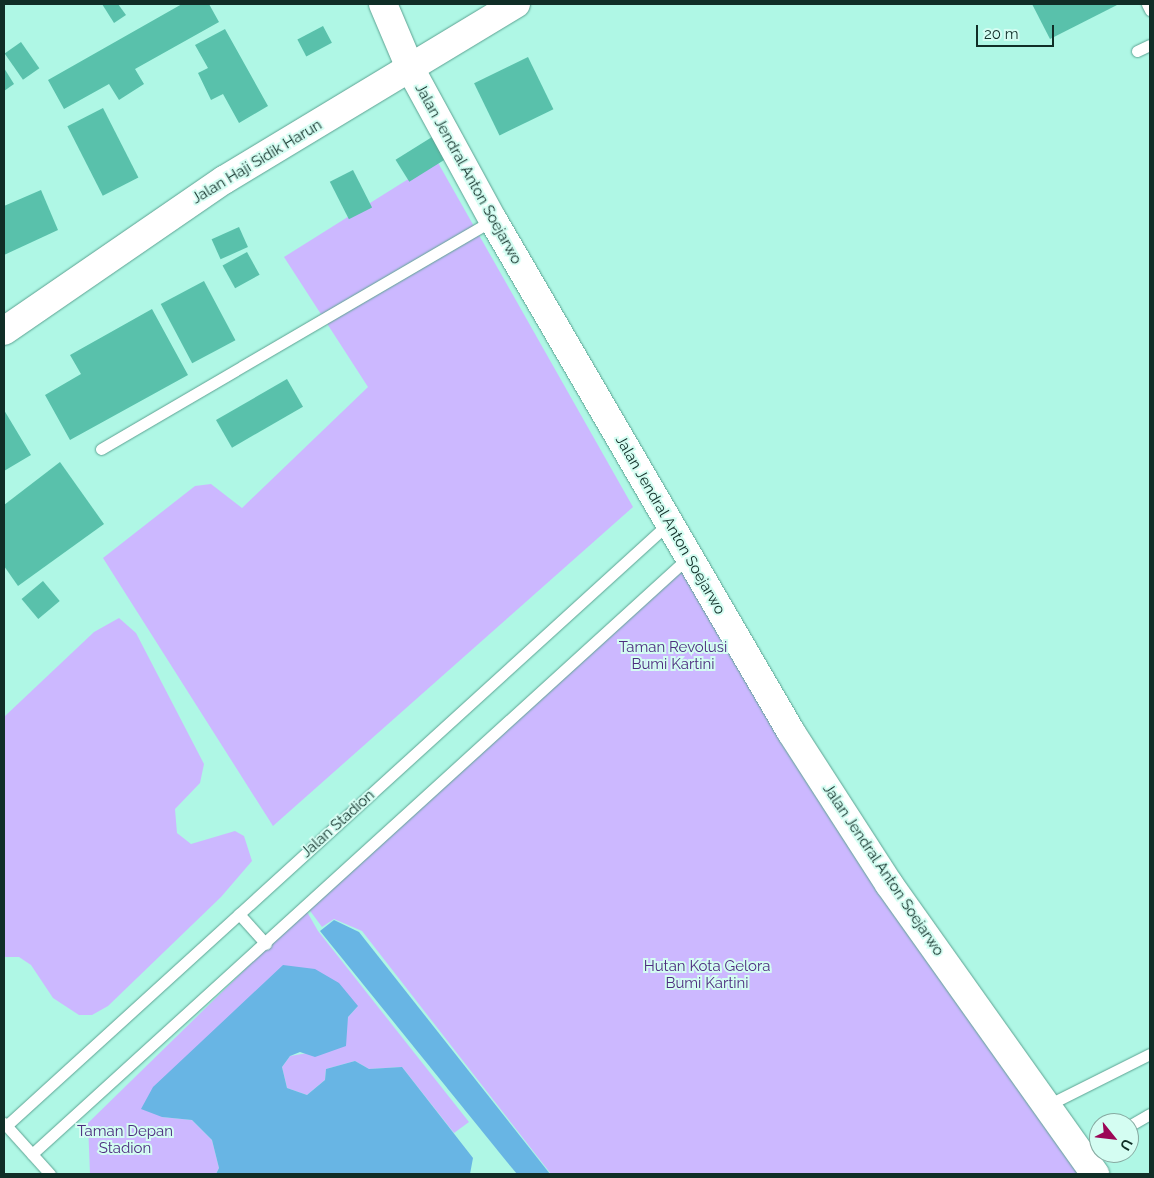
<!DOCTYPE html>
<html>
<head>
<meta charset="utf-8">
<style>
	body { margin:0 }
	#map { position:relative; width:1154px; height:1178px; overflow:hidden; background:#aff7e5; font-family:Raleway,sans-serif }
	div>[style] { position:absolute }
	.green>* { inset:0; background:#ccb8ff }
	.water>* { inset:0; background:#68b5e4 }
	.building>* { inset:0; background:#59c1ab; transform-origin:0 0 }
	.roads { filter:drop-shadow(0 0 1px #5ca292) drop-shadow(0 0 1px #5ca292) }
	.service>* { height:11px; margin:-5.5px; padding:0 5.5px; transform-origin:5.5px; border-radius:5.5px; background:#fff }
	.tertiary>* { height:28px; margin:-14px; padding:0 14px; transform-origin:14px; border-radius:14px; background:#fff }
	span { translate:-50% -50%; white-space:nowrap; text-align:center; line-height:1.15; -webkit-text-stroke:4px #d4fdf2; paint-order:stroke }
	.street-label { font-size:15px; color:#102e27 }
	.park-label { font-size:15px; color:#4d2d7f }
	.frame { position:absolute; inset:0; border:5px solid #102e27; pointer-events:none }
	.north { position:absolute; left:1089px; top:1113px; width:50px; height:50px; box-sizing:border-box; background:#d4fdf2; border:1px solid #86aaa1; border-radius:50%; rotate:119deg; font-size:14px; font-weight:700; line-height:20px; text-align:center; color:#102e27 }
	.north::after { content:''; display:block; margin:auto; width:18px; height:22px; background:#9b0756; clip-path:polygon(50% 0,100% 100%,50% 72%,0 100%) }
	.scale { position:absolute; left:976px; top:25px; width:78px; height:22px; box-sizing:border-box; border:2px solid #102e27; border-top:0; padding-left:6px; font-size:15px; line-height:18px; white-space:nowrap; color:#102e27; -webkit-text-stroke:4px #d4fdf2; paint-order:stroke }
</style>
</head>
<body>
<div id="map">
	<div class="green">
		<i style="clip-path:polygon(437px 161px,633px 507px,273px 826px,103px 558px,195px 486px,211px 484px,242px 508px,368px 387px,284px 257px)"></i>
		<i style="clip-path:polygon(689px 560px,1093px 1174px,551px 1174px,362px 931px,334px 919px,322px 927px,308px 908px)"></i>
		<i style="clip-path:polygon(119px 618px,136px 633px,204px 764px,200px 783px,175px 809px,177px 833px,191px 844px,235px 831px,244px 836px,252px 861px,221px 897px,108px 1006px,92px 1015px,79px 1015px,53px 998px,31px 965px,19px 957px,4px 957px,4px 717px,94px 632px)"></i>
		<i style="clip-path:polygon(306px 910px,318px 931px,469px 1122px,454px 1133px,402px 1067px,369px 1069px,355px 1061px,326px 1069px,325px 1080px,307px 1095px,287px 1088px,282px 1067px,290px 1056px,308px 1053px,345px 1032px,348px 1017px,358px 1006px,162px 1117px,192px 1120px,212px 1140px,219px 1168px,216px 1174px,90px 1174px,88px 1123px)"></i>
	</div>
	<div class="water">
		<i style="clip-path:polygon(334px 920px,359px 932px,550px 1174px,517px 1174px,507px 1162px,320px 931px)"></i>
		<i style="clip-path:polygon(283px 965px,315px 969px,339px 983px,358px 1006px,348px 1017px,346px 1046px,315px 1057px,300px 1052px,290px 1056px,282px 1067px,287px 1088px,307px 1095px,325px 1080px,326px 1069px,355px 1061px,369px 1069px,402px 1067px,473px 1158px,470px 1174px,216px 1174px,219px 1168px,212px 1140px,192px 1120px,162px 1117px,141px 1109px,153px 1087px)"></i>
	</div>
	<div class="building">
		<i style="clip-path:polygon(102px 4px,118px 4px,126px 15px,114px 23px)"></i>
		<i style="clip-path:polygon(182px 4px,209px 4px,219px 22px,135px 69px,144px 84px,119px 100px,109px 84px,64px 109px,48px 80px)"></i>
		<i style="clip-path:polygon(1032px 4px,1119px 4px,1050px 39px)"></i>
		<i style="left:323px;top:26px;width:19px;height:29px;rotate:62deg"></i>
		<i style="clip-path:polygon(225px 29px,268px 106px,239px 123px,223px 94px,211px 100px,198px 73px,208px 68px,195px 45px)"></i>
		<i style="left:21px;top:42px;width:32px;height:20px;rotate:55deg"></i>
		<i style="left:528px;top:57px;width:58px;height:60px;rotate:64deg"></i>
		<i style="clip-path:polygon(4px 68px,14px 84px,4px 91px)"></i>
		<i style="left:103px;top:108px;width:78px;height:40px;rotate:63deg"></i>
		<i style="left:432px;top:137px;width:26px;height:43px;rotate:58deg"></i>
		<i style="left:353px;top:170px;width:42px;height:26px;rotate:63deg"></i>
		<i style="clip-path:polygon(41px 190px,58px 230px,4px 255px,4px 206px)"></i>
		<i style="left:239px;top:227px;width:22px;height:30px;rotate:66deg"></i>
		<i style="left:247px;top:252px;width:26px;height:28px;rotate:61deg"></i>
		<i style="left:204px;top:281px;width:67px;height:49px;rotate:62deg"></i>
		<i style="clip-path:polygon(152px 309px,188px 375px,70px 440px,45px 395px,81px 374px,70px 355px)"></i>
		<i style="left:287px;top:379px;width:32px;height:82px;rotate:60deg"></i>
		<i style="clip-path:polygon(4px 410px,31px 455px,4px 471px)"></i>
		<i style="clip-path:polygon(60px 462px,104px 524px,18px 586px,4px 566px,4px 505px)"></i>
		<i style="left:43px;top:581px;width:26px;height:28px;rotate:50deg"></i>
	</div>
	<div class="roads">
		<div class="service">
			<i style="left:1147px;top:4px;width:7px;rotate:63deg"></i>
			<i style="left:1137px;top:51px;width:14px;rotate:-25deg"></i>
			<i style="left:101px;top:449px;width:454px;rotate:-30.3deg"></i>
			<i style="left:239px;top:914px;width:40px;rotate:48deg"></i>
			<i style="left:1048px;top:1105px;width:114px;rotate:-26.6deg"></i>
			<i style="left:4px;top:1123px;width:69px;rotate:48deg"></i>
			<i style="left:6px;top:1126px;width:896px;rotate:-42.29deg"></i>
			<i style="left:1129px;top:1126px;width:24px;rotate:-30deg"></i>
			<i style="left:1079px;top:1153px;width:22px;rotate:-27deg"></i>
			<i style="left:32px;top:1154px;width:889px;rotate:-42.27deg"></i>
		</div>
		<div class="tertiary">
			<i style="left:383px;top:4px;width:69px;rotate:67.1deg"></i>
			<i style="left:410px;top:68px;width:173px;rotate:61.4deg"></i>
			<i style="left:493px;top:220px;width:592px;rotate:59.8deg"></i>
			<i style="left:791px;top:732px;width:181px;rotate:57.2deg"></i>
			<i style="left:889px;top:884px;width:356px;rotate:54.6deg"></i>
			<i style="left:4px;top:331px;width:267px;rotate:-34.5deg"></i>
			<i style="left:224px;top:180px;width:341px;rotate:-31.1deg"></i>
		</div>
	</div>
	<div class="street-label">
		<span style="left:257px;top:162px;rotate:-31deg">Jalan Haji Sidik Harun</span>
		<span style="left:468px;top:174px;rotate:61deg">Jalan Jendral Anton Soejarwo</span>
		<span style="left:670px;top:525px;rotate:60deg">Jalan Jendral Anton Soejarwo</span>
		<span style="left:338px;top:824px;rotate:-42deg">Jalan Stadion</span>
		<span style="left:883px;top:870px;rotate:56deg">Jalan Jendral Anton Soejarwo</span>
	</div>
	<div class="park-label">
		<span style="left:673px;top:656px">Taman Revolusi<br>Bumi Kartini</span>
		<span style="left:707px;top:975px">Hutan Kota Gelora<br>Bumi Kartini</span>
		<span style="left:125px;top:1140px">Taman Depan<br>Stadion</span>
	</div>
	<div class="frame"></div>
	<div class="north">U</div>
	<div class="scale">20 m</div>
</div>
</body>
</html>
